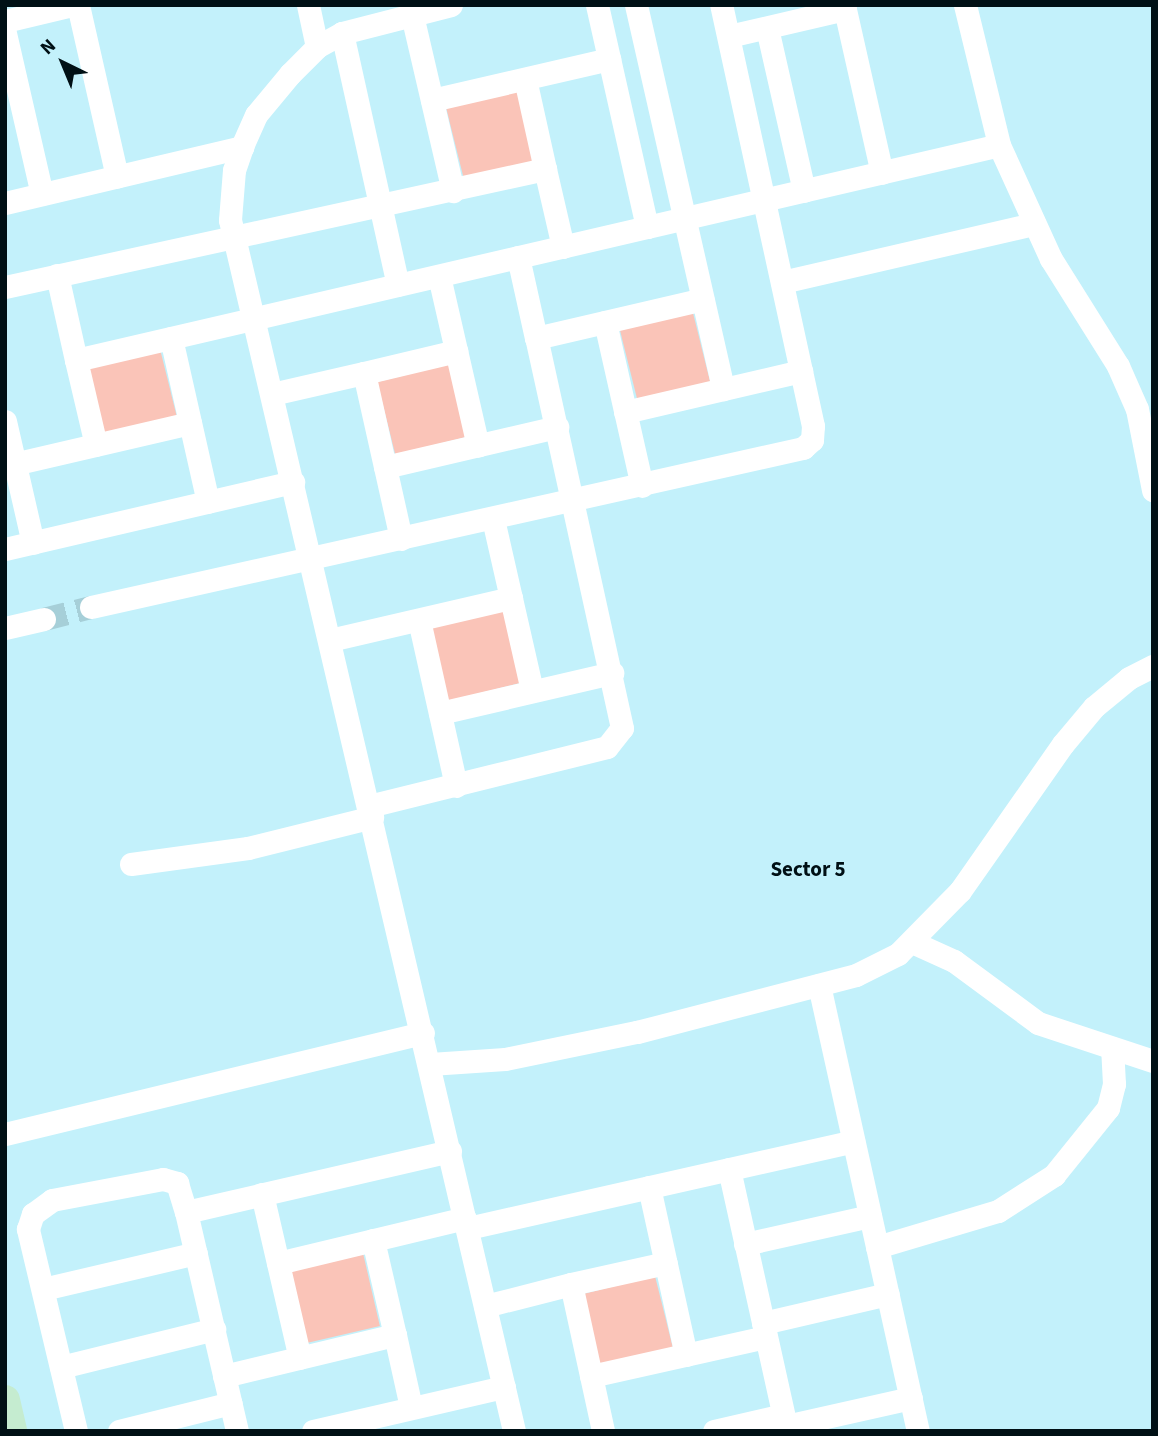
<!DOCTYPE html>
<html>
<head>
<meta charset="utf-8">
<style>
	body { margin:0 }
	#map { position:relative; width:1158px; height:1436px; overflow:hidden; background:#c3f1fb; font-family:"Source Sans 3",sans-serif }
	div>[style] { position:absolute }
	.green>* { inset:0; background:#fac4b8; transform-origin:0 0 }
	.minor-tunnel>* { height:23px; margin-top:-11.5px; transform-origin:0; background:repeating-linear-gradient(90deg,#a6cfd8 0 23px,transparent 0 34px) }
	.minor>* { height:23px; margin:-11.5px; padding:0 11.5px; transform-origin:11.5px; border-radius:11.5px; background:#fff }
	.major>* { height:30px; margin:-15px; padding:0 15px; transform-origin:15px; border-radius:15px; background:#c5ecd0 }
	span { translate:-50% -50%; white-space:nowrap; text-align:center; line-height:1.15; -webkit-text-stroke:5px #c3f1fb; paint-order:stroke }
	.neighbourhood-label { font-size:21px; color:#001015; font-weight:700 }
	.frame { position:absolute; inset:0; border:7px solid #001015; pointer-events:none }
	.north { position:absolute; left:28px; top:28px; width:70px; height:70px; -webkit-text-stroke:5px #c3f1fb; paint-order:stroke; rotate:317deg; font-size:19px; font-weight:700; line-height:28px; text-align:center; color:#001015 }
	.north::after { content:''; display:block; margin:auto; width:24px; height:32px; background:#001015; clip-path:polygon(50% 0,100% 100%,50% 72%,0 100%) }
</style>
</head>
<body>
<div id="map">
	<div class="green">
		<i style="left:519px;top:90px;width:75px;height:75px;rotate:76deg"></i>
		<i style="left:692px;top:309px;width:76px;height:75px;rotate:76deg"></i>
		<i style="left:159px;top:345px;width:75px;height:75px;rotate:76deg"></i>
		<i style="left:449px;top:364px;width:75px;height:74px;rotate:76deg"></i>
		<i style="left:503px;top:610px;width:75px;height:75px;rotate:76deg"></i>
		<i style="left:363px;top:1253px;width:75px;height:75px;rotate:77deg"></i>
		<i style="left:655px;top:1276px;width:75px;height:75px;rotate:76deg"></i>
	</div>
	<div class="minor-tunnel">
		<i style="left:44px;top:619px;width:49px;rotate:-14.3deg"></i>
	</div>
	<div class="minor">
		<i style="left:78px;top:5px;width:176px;rotate:77.2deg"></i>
		<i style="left:308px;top:5px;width:43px;rotate:77.9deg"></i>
		<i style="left:451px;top:5px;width:113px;rotate:165.6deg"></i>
		<i style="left:342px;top:33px;width:29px;rotate:151deg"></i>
		<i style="left:317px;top:47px;width:38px;rotate:135deg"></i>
		<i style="left:290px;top:74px;width:53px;rotate:129.7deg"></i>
		<i style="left:256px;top:115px;width:35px;rotate:114deg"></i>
		<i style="left:242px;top:147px;width:24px;rotate:109deg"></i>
		<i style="left:234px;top:170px;width:50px;rotate:94.6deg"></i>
		<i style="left:230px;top:220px;width:1244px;rotate:76.8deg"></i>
		<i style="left:636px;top:5px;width:394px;rotate:77.2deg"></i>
		<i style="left:844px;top:5px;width:172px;rotate:77.3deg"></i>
		<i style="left:965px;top:5px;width:144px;rotate:76.3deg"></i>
		<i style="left:999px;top:145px;width:125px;rotate:65.5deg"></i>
		<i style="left:1051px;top:259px;width:126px;rotate:57.9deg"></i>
		<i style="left:1118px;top:366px;width:47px;rotate:66.2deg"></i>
		<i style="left:1137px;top:409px;width:83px;rotate:78.8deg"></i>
		<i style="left:412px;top:15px;width:181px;rotate:76.9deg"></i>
		<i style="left:5px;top:21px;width:69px;rotate:-13.4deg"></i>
		<i style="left:767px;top:28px;width:167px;rotate:77.2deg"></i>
		<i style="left:5px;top:33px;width:165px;rotate:77.1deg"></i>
		<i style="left:342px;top:33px;width:258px;rotate:77.5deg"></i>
		<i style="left:729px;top:36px;width:119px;rotate:-13.1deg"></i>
		<i style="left:432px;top:100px;width:182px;rotate:-13deg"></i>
		<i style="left:545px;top:169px;width:80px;rotate:77deg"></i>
		<i style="left:5px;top:203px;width:244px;rotate:-13.3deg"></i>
		<i style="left:647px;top:227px;width:361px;rotate:-13.1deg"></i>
		<i style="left:518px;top:257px;width:83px;rotate:77.5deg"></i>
		<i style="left:536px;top:338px;width:171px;rotate:-13.1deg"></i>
		<i style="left:57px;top:275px;width:87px;rotate:77.4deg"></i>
		<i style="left:76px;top:360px;width:586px;rotate:-13.11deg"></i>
		<i style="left:647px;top:227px;width:228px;rotate:-102.7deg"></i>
		<i style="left:439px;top:276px;width:174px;rotate:77.1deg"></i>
		<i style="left:782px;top:282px;width:259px;rotate:-13deg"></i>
		<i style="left:5px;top:287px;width:553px;rotate:-12.33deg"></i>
		<i style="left:545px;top:169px;width:92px;rotate:-102.5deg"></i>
		<i style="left:605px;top:322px;width:168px;rotate:77.3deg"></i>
		<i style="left:171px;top:338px;width:168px;rotate:77.3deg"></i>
		<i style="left:76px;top:360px;width:87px;rotate:76.8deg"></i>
		<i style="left:364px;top:373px;width:95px;rotate:-13.4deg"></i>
		<i style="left:272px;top:394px;width:94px;rotate:-12.9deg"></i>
		<i style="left:364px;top:373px;width:170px;rotate:77.4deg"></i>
		<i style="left:625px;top:412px;width:181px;rotate:-13.1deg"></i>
		<i style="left:5px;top:421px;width:125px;rotate:77.1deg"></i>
		<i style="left:5px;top:466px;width:190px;rotate:-13.1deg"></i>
		<i style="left:385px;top:467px;width:177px;rotate:-13.1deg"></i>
		<i style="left:493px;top:519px;width:176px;rotate:77.2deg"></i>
		<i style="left:5px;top:549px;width:296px;rotate:-13.1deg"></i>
		<i style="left:91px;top:607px;width:730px;rotate:-12.59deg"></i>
		<i style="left:803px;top:448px;width:12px;rotate:-42deg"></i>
		<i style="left:812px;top:440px;width:14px;rotate:-86deg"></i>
		<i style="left:813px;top:426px;width:431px;rotate:-102.3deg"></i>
		<i style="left:419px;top:620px;width:170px;rotate:77.4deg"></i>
		<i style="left:5px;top:628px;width:40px;rotate:-13deg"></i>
		<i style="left:330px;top:640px;width:186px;rotate:-13.1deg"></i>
		<i style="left:440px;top:713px;width:177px;rotate:-13.1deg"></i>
		<i style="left:369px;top:806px;width:245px;rotate:-13.9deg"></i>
		<i style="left:607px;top:747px;width:24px;rotate:-52deg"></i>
		<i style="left:622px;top:728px;width:399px;rotate:-102.4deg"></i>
		<i style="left:131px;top:864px;width:118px;rotate:-7.8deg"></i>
		<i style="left:248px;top:848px;width:128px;rotate:-14deg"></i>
		<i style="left:912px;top:942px;width:46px;rotate:24.3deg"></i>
		<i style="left:954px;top:961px;width:104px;rotate:36.4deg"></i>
		<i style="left:1038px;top:1023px;width:121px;rotate:18.3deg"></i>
		<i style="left:819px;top:985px;width:457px;rotate:77.5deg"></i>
		<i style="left:430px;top:1064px;width:75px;rotate:-3.8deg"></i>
		<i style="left:505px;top:1059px;width:135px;rotate:-11.6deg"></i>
		<i style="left:637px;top:1032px;width:226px;rotate:-14.6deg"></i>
		<i style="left:856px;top:975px;width:47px;rotate:-26.6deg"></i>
		<i style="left:898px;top:954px;width:88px;rotate:-45.5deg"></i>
		<i style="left:960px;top:891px;width:179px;rotate:-55deg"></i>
		<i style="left:1063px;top:744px;width:48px;rotate:-50deg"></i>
		<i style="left:1094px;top:707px;width:45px;rotate:-39.6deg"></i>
		<i style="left:1129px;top:678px;width:27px;rotate:-27deg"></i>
		<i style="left:5px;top:1134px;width:430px;rotate:-13.6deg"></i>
		<i style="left:729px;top:1169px;width:268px;rotate:77.5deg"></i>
		<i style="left:649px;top:1187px;width:172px;rotate:77.6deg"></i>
		<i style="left:262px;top:1194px;width:168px;rotate:77deg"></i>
		<i style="left:468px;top:1228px;width:395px;rotate:-12.7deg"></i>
		<i style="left:373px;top:1240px;width:98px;rotate:77deg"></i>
		<i style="left:745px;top:1244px;width:128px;rotate:-12.6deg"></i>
		<i style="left:877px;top:1247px;width:126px;rotate:-16.6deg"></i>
		<i style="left:998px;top:1211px;width:67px;rotate:-32.7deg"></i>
		<i style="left:1054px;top:1175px;width:86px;rotate:-51.1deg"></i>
		<i style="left:1108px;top:1108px;width:25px;rotate:-76deg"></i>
		<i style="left:1114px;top:1084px;width:36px;rotate:-93deg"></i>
		<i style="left:278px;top:1263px;width:192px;rotate:-13.5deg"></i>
		<i style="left:571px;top:1284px;width:97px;rotate:-12.5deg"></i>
		<i style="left:43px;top:1289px;width:157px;rotate:-13.2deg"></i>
		<i style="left:485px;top:1306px;width:89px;rotate:-14.3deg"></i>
		<i style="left:571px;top:1284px;width:150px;rotate:77.7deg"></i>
		<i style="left:763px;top:1323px;width:128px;rotate:-13.1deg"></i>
		<i style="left:61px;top:1367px;width:158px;rotate:-13.9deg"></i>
		<i style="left:224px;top:1376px;width:176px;rotate:-13.5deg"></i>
		<i style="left:395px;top:1335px;width:74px;rotate:77.5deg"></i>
		<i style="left:591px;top:1376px;width:179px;rotate:-12.6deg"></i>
		<i style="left:786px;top:1426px;width:128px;rotate:-12.6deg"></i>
		<i style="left:76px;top:1431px;width:208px;rotate:-103.4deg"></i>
		<i style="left:28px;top:1229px;width:16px;rotate:-72deg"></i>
		<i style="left:33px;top:1214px;width:24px;rotate:-36deg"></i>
		<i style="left:52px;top:1200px;width:113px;rotate:-10.7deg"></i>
		<i style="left:163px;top:1179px;width:15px;rotate:16deg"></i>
		<i style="left:177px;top:1183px;width:30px;rotate:73deg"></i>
		<i style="left:119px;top:1431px;width:115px;rotate:-14deg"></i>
		<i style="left:237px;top:1431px;width:225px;rotate:-103.1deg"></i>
		<i style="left:186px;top:1212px;width:271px;rotate:-13deg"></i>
		<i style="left:313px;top:1431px;width:196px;rotate:-13deg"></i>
		<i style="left:714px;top:1431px;width:71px;rotate:-13.1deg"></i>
	</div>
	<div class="major">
		<i style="left:5px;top:1400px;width:32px;rotate:77deg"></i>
	</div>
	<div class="neighbourhood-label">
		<span style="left:808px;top:869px">Sector 5</span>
	</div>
	<div class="frame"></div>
	<div class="north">N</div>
</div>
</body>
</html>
